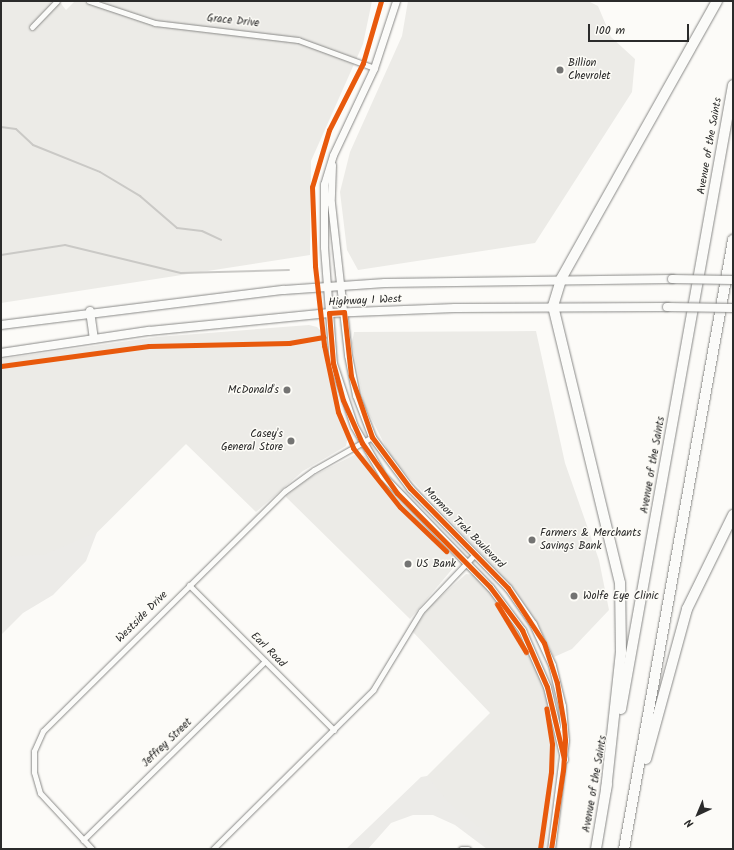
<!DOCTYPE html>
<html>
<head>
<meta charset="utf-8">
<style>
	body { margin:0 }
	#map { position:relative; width:734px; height:850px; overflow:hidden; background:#fcfbf8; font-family:Kalam,sans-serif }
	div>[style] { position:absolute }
	.built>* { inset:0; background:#ecebe7 }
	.green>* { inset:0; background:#ecebe8 }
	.stream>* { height:2px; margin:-1px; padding:0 1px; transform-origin:1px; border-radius:1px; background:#cac9c6 }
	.roads { filter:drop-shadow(0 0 1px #898987) drop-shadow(0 0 1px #898987) }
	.street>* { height:5px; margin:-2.5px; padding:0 2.5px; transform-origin:2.5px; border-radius:2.5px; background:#fbfbf9 }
	.secondary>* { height:7px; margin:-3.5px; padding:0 3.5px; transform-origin:3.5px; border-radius:3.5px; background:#fbfbf9 }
	.primary>* { height:8px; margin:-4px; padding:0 4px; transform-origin:4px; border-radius:4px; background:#fbfbf9 }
	.highway>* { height:10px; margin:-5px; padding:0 5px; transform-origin:5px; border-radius:5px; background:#fbfbf9 }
	.bridges { filter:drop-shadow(0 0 1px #898987) drop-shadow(0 0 1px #898987) }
	.primary-bridge>* { height:8px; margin:-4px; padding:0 4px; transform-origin:4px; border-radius:4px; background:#fbfbf9 }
	.cycleway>* { height:5px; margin:-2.5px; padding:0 2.5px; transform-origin:2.5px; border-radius:2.5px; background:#e8590c }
	.dots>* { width:11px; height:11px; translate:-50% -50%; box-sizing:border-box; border:2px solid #fdfcf7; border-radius:50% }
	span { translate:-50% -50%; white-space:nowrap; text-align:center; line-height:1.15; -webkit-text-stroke:3px #fdfcf7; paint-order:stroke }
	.street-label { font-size:11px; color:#2b2b2b }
	.poi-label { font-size:11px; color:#2b2b2b }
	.left { translate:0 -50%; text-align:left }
	.right { translate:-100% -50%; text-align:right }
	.frame { position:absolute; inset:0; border:2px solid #2b2b2b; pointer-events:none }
	.north { position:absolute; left:678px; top:794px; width:40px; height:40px; -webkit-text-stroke:3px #fdfcf7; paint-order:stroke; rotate:224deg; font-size:11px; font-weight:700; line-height:16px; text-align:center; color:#2b2b2b }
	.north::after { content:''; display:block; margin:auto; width:14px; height:18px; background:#2b2b2b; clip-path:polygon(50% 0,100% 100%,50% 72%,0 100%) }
	.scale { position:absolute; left:588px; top:24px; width:101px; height:18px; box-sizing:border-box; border:2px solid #2b2b2b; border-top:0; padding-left:5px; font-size:12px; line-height:14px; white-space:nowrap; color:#2b2b2b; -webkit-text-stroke:3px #fdfcf7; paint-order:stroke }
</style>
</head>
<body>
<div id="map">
	<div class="built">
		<i style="clip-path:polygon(1px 1px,59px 1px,66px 10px,75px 1px,372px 1px,363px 44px,311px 161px,310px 255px,1px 303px)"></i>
		<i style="clip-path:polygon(408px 1px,588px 1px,598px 6px,611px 37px,635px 59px,632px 92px,535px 243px,358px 270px,347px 250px,340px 192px,350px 152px,402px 36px)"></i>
		<i style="clip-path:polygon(309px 325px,317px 327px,326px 336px,340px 409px,349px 433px,346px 446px,303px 471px,256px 512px,186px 444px,1px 628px,1px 359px,157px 337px)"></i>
		<i style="clip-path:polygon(536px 331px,565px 463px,599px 560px,609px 610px,572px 649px,554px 657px,538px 624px,513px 588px,392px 459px,364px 404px,352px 343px,354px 332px)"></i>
		<i style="clip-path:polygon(356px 454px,365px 456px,396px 497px,455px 558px,454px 567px,410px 619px,285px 496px,309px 478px)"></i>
		<i style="clip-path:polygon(466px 574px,474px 575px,490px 591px,516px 625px,541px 677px,554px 725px,557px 755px,545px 849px,494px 849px,424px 779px,490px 713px,412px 631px,429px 607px)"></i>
	</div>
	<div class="green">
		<i style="clip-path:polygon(97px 532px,86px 561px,53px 595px,23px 613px,1px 635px,1px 564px,9px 557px,46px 554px)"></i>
		<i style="clip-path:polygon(427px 776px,449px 803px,506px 849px,487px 849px,455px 825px,433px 815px,413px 815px,391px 823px,368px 849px,346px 849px,421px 777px)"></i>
	</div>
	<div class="stream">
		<i style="left:1px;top:127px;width:15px;rotate:8deg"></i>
		<i style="left:16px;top:129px;width:23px;rotate:43deg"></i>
		<i style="left:33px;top:145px;width:72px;rotate:21.9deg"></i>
		<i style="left:100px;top:172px;width:47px;rotate:31deg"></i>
		<i style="left:140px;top:196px;width:49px;rotate:40.9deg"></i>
		<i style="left:177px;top:228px;width:25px;rotate:7deg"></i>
		<i style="left:202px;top:231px;width:21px;rotate:25deg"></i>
		<i style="left:1px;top:255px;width:65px;rotate:-8.9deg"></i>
		<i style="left:65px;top:245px;width:119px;rotate:13.6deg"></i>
		<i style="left:181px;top:273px;width:108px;rotate:-1.6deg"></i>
	</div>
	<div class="roads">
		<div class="street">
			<i style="left:89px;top:1px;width:70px;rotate:18.4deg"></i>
			<i style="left:155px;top:23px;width:144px;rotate:6.8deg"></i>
			<i style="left:298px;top:40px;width:81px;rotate:20.2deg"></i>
			<i style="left:32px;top:27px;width:36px;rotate:-46deg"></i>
			<i style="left:189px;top:585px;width:205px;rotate:45deg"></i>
			<i style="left:83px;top:840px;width:255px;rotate:-44.5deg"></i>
			<i style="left:92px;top:849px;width:76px;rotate:-132.9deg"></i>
			<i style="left:40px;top:793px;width:22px;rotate:-106deg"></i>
			<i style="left:34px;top:772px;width:21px;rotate:-90deg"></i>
			<i style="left:34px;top:751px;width:22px;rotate:-66deg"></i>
			<i style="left:43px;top:731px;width:341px;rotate:-44.8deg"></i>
			<i style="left:285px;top:491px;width:36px;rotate:-36deg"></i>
			<i style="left:314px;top:470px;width:67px;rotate:-29.6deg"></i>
			<i style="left:213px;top:849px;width:226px;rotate:-44.8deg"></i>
			<i style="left:373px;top:690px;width:92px;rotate:-58.7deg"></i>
			<i style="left:421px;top:611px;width:79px;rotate:-46.5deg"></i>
			<i style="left:461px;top:849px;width:7px"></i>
		</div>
		<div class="secondary">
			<i style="left:396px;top:1px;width:71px;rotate:108.2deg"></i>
			<i style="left:374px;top:68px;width:96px;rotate:115.2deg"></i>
			<i style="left:333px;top:155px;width:30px;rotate:107deg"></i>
			<i style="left:324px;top:184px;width:63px;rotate:90deg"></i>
			<i style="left:324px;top:247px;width:116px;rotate:85.6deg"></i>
			<i style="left:333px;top:363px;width:66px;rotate:71.6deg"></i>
			<i style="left:354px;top:426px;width:58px;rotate:59.9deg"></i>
			<i style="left:383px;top:476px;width:154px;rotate:46.1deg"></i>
			<i style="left:490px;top:587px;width:54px;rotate:53.3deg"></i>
			<i style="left:522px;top:630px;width:62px;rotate:66.3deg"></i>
			<i style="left:547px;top:687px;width:74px;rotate:76.7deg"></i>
			<i style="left:332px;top:165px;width:38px;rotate:92deg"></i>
			<i style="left:331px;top:203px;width:153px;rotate:83.6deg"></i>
			<i style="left:348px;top:355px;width:41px;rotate:78.7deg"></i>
			<i style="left:356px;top:395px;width:45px;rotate:69.1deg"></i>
			<i style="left:372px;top:437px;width:64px;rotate:53.3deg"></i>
			<i style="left:410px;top:488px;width:140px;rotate:45.6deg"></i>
			<i style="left:508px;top:588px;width:44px;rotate:55.2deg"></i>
			<i style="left:533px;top:624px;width:45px;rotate:65.1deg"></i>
			<i style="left:552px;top:665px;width:42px;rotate:76.3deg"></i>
			<i style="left:562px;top:706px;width:34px;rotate:85deg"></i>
			<i style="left:565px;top:740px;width:110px;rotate:97.3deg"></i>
		</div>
		<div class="primary">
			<i style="left:90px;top:311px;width:28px;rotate:82deg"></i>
			<i style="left:1px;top:325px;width:285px;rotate:-7.1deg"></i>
			<i style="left:284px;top:290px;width:101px;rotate:-4deg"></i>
			<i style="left:385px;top:283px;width:287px;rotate:-0.8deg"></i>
			<i style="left:1px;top:353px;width:150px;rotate:-8.5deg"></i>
			<i style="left:149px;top:331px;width:181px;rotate:-5.7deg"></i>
			<i style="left:329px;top:313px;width:126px;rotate:-2.3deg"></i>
			<i style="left:455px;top:308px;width:212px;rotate:-0.3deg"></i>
		</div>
		<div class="highway">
			<i style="left:621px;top:709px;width:634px;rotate:-79.82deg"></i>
			<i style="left:646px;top:759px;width:156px;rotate:-74.7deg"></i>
			<i style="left:687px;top:609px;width:105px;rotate:-63.9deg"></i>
			<i style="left:606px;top:790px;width:138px;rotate:-83.8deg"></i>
			<i style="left:621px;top:653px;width:70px;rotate:-90.8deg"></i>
			<i style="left:620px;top:583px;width:285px;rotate:-103.6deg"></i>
			<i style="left:553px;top:306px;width:28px;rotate:-73deg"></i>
			<i style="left:561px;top:279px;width:319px;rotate:-60.7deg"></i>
			<i style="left:596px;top:849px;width:66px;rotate:-80.4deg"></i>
			<i style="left:624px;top:849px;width:619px;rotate:-79.85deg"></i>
		</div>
	</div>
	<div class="bridges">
		<div class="primary-bridge">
			<i style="left:672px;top:279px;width:61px;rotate:0.9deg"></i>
			<i style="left:667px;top:307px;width:66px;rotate:0.9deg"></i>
		</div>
	</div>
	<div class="cycleway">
		<i style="left:381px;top:1px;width:65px;rotate:106.2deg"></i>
		<i style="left:363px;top:63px;width:75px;rotate:116.9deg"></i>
		<i style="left:329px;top:130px;width:59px;rotate:106.6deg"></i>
		<i style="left:312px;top:187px;width:79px;rotate:87.8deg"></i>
		<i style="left:315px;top:266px;width:80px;rotate:83.5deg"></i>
		<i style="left:324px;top:345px;width:68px;rotate:78.2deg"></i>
		<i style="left:338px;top:412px;width:39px;rotate:67deg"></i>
		<i style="left:353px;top:448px;width:75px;rotate:51.5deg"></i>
		<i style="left:400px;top:507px;width:64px;rotate:43.7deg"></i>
		<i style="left:1px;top:366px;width:149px;rotate:-7.7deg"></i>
		<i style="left:149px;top:346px;width:140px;rotate:-1.2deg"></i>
		<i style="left:289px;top:343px;width:35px;rotate:-10deg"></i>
		<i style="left:497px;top:604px;width:56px;rotate:58.9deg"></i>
		<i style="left:540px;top:849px;width:78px;rotate:-81.9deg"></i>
		<i style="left:551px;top:772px;width:28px;rotate:-88deg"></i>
		<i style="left:552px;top:744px;width:36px;rotate:-99deg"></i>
		<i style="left:551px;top:849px;width:80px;rotate:-81.4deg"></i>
		<i style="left:563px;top:770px;width:30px;rotate:-86deg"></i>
		<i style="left:565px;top:740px;width:15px;rotate:-94deg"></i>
		<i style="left:564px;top:725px;width:43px;rotate:-99.5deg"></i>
		<i style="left:557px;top:683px;width:42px;rotate:-108deg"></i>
		<i style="left:544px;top:643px;width:66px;rotate:-123.2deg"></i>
		<i style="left:508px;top:588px;width:140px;rotate:-134.4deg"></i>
		<i style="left:410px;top:488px;width:64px;rotate:-126.7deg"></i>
		<i style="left:372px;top:437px;width:65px;rotate:-109deg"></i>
		<i style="left:351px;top:376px;width:64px;rotate:-96.2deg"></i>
		<i style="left:344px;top:312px;width:15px;rotate:176deg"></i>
		<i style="left:329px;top:313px;width:50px;rotate:85.4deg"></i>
		<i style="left:333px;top:363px;width:38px;rotate:75deg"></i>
		<i style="left:343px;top:400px;width:47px;rotate:66.2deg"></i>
		<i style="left:362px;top:443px;width:61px;rotate:55deg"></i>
		<i style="left:397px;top:493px;width:132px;rotate:45.3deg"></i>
		<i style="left:490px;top:587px;width:54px;rotate:53.3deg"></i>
		<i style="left:522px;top:630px;width:62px;rotate:66.3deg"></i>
		<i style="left:547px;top:687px;width:74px;rotate:76.7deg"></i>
	</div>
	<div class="dots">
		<i style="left:560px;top:70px;background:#747473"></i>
		<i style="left:287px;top:390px;background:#747473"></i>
		<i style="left:291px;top:441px;background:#747473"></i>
		<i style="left:532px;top:540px;background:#747473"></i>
		<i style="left:408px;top:564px;background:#747473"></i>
		<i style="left:574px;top:596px;background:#747473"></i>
	</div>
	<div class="street-label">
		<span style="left:233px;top:21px;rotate:6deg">Grace Drive</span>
		<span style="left:710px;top:146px;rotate:-80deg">Avenue of the Saints</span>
		<span style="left:365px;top:301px;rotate:-3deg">Highway 1 West</span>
		<span style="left:653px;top:465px;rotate:-80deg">Avenue of the Saints</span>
		<span style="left:464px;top:528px;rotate:45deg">Mormon Trek Boulevard</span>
		<span style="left:142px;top:617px;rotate:-45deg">Westside Drive</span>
		<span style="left:268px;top:650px;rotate:45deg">Earl Road</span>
		<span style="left:167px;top:743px;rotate:-44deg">Jeffrey Street</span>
		<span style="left:595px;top:784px;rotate:-80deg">Avenue of the Saints</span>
	</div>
	<div class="poi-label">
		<span class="left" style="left:568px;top:70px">Billion<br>Chevrolet</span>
		<span class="right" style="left:279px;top:390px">McDonald's</span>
		<span class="right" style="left:283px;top:441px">Casey's<br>General Store</span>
		<span class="left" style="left:540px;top:540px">Farmers &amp; Merchants<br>Savings Bank</span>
		<span class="left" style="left:416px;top:564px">US Bank</span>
		<span class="left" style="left:583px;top:596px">Wolfe Eye Clinic</span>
	</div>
	<div class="frame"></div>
	<div class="north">N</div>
	<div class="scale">100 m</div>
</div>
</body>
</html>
